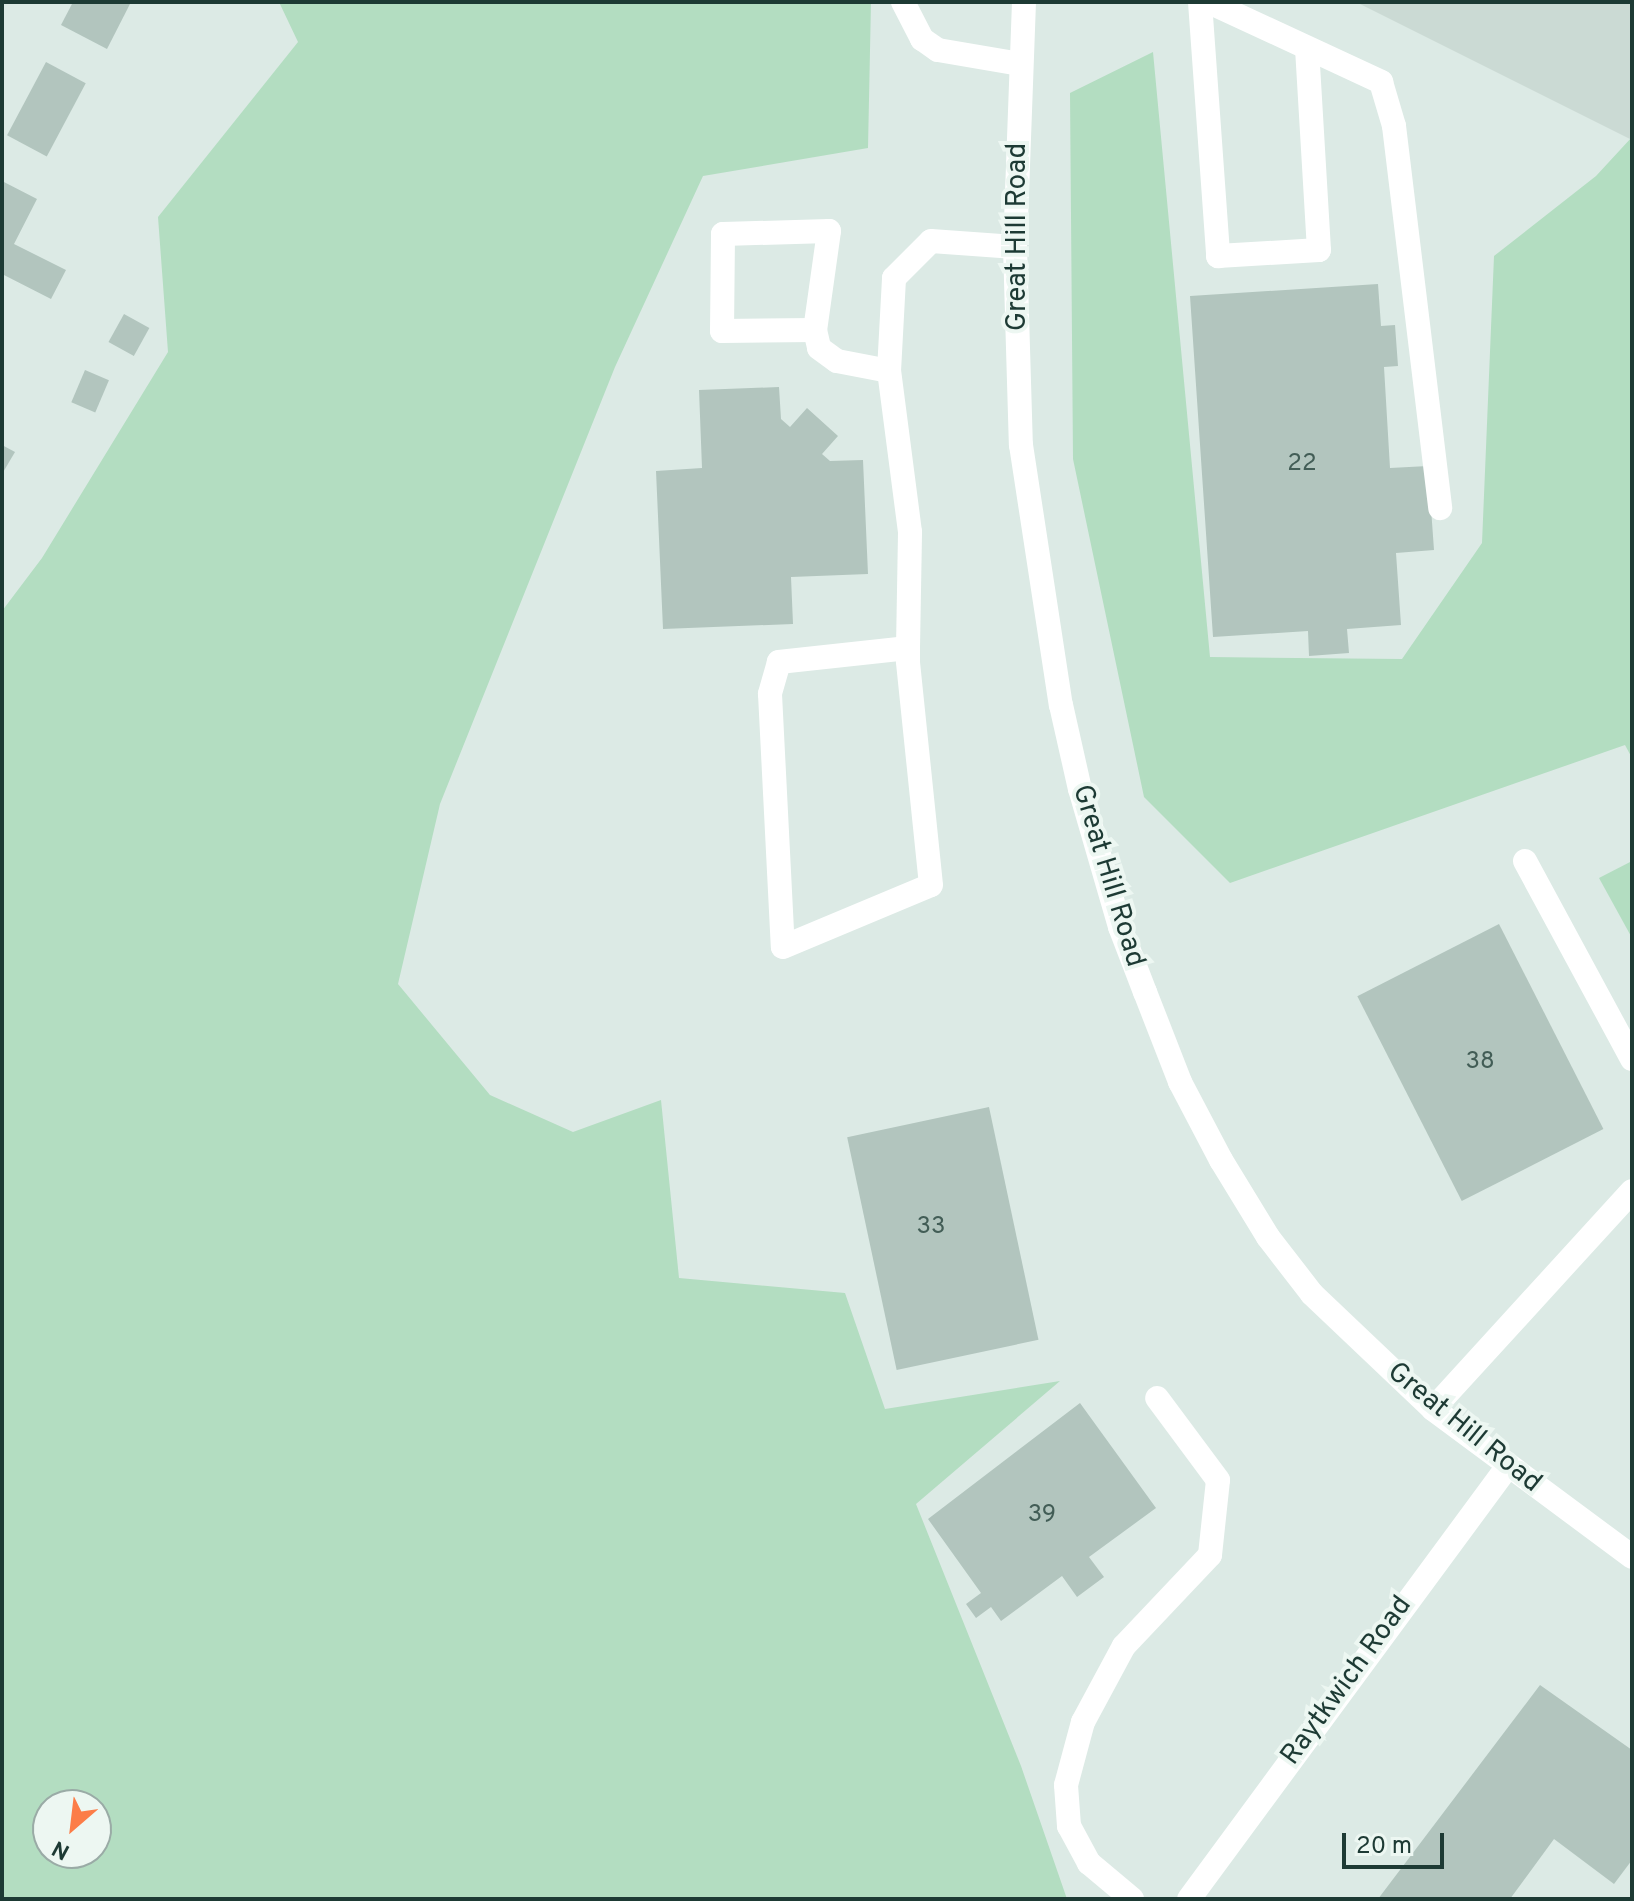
<!DOCTYPE html>
<html>
<head>
<meta charset="utf-8">
<style>
	body { margin:0 }
	#map { position:relative; width:1634px; height:1901px; overflow:hidden; background:#dceae5; font-family:Overpass,sans-serif }
	div>[style] { position:absolute }
	.built>* { inset:0; background:#cbdad4 }
	.green>* { inset:0; background:#b3ddc1 }
	.building>* { inset:0; background:#b2c5be; transform-origin:0 0 }
	.minor>* { height:24px; margin:-12px; padding:0 12px; transform-origin:12px; border-radius:12px; background:#fff }
	span { translate:-50% -50%; white-space:nowrap; text-align:center; line-height:1.15; -webkit-text-stroke:8px #edf7f2; paint-order:stroke }
	.number-label { font-size:24px; color:#425d56 }
	.number-label span { -webkit-text-stroke-width:0 }
	.street-label { font-size:28px; color:#1d3a34 }
	.frame { position:absolute; inset:0; border:4px solid #1d3a34; pointer-events:none }
	.north { position:absolute; left:32px; top:1789px; width:80px; height:80px; box-sizing:border-box; background:#edf7f2; border:2px solid #9aaba6; border-radius:50%; rotate:208deg; font-size:22px; font-weight:700; line-height:32px; text-align:center; color:#1d3a34 }
	.north::after { content:''; display:block; margin:auto; width:28px; height:36px; background:#fc7d48; clip-path:polygon(50% 0,100% 100%,50% 72%,0 100%) }
	.scale { position:absolute; left:1342px; top:1833px; width:102px; height:36px; box-sizing:border-box; border:4px solid #1d3a34; border-top:0; padding-left:10px; font-size:24px; line-height:28px; white-space:nowrap; color:#1d3a34; -webkit-text-stroke:6px #edf7f2; paint-order:stroke }
</style>
</head>
<body>
<div id="map">
	<div class="built">
		<i style="clip-path:polygon(1356px 2px,1632px 2px,1632px 140px)"></i>
	</div>
	<div class="green">
		<i style="clip-path:polygon(evenodd,279px 2px,871px 2px,868px 148px,703px 176px,615px 367px,440px 804px,398px 984px,490px 1095px,573px 1132px,661px 1100px,679px 1278px,845px 1293px,885px 1409px,1060px 1381px,916px 1504px,1021px 1766px,1067px 1899px,2px 1899px,2px 611px,42px 558px,168px 352px,158px 217px,298px 42px,279px 2px,48px 1805px,96px 1805px,96px 1853px,48px 1853px,48px 1805px)"></i>
		<i style="clip-path:polygon(1153px 52px,1210px 657px,1402px 659px,1482px 543px,1494px 256px,1596px 176px,1632px 137px,1632px 758px,1625px 745px,1230px 883px,1144px 797px,1073px 459px,1070px 93px)"></i>
		<i style="clip-path:polygon(1632px 861px,1632px 938px,1599px 878px)"></i>
	</div>
	<div class="building">
		<i style="clip-path:polygon(73px 2px,131px 2px,107px 49px,61px 25px)"></i>
		<i style="left:46px;top:62px;width:45px;height:83px;rotate:28deg"></i>
		<i style="clip-path:polygon(2px 181px,37px 199px,14px 244px,66px 270px,51px 299px,2px 274px)"></i>
		<i style="clip-path:polygon(1378px 284px,1381px 326px,1395px 325px,1398px 366px,1384px 367px,1390px 468px,1428px 466px,1434px 550px,1396px 553px,1401px 625px,1347px 629px,1349px 653px,1309px 656px,1308px 631px,1213px 637px,1190px 296px)"></i>
		<i style="left:124px;top:314px;width:29px;height:32px;rotate:29deg"></i>
		<i style="left:85px;top:370px;width:26px;height:35px;rotate:23deg"></i>
		<i style="clip-path:polygon(779px 387px,781px 419px,790px 427px,807px 408px,838px 436px,822px 454px,830px 461px,863px 460px,868px 574px,791px 577px,793px 624px,663px 629px,656px 471px,702px 468px,699px 390px)"></i>
		<i style="clip-path:polygon(2px 445px,15px 452px,2px 474px)"></i>
		<i style="left:1499px;top:924px;width:230px;height:159px;rotate:63deg"></i>
		<i style="left:989px;top:1107px;width:238px;height:145px;rotate:78deg"></i>
		<i style="clip-path:polygon(1080px 1403px,1156px 1508px,1089px 1557px,1104px 1577px,1077px 1597px,1062px 1576px,1001px 1621px,991px 1607px,976px 1618px,966px 1604px,981px 1593px,928px 1519px)"></i>
		<i style="clip-path:polygon(1540px 1685px,1632px 1750px,1632px 1860px,1614px 1884px,1554px 1839px,1510px 1899px,1378px 1899px)"></i>
	</div>
	<div class="minor">
		<i style="left:903px;top:2px;width:42px;rotate:62.8deg"></i>
		<i style="left:922px;top:39px;width:19px;rotate:35deg"></i>
		<i style="left:938px;top:50px;width:83px;rotate:9.7deg"></i>
		<i style="left:1024px;top:2px;width:245px;rotate:92.1deg"></i>
		<i style="left:1015px;top:247px;width:198px;rotate:88.3deg"></i>
		<i style="left:1021px;top:445px;width:263px;rotate:81.3deg"></i>
		<i style="left:1061px;top:705px;width:86px;rotate:77.3deg"></i>
		<i style="left:1080px;top:789px;width:144px;rotate:73.8deg"></i>
		<i style="left:1120px;top:927px;width:70px;rotate:69deg"></i>
		<i style="left:1145px;top:992px;width:97px;rotate:68.7deg"></i>
		<i style="left:1180px;top:1082px;width:88px;rotate:62.3deg"></i>
		<i style="left:1221px;top:1160px;width:90px;rotate:58.6deg"></i>
		<i style="left:1268px;top:1237px;width:72px;rotate:52.3deg"></i>
		<i style="left:1312px;top:1294px;width:167px;rotate:43.5deg"></i>
		<i style="left:1433px;top:1409px;width:248px;rotate:36.6deg"></i>
		<i style="left:1200px;top:2px;width:255px;rotate:85.9deg"></i>
		<i style="left:1218px;top:256px;width:101px;rotate:-3.4deg"></i>
		<i style="left:1319px;top:250px;width:202px;rotate:-93.4deg"></i>
		<i style="left:1209px;top:2px;width:190px;rotate:24.9deg"></i>
		<i style="left:1381px;top:82px;width:46px;rotate:73.5deg"></i>
		<i style="left:1394px;top:126px;width:385px;rotate:83.1deg"></i>
		<i style="left:815px;top:330px;width:93px;rotate:179.4deg"></i>
		<i style="left:722px;top:331px;width:97px;rotate:-89.4deg"></i>
		<i style="left:723px;top:234px;width:106px;rotate:-1.6deg"></i>
		<i style="left:829px;top:231px;width:100px;rotate:98deg"></i>
		<i style="left:815px;top:330px;width:18px;rotate:77deg"></i>
		<i style="left:819px;top:348px;width:22px;rotate:36deg"></i>
		<i style="left:837px;top:361px;width:53px;rotate:10.9deg"></i>
		<i style="left:908px;top:648px;width:130px;rotate:173.8deg"></i>
		<i style="left:779px;top:662px;width:33px;rotate:106deg"></i>
		<i style="left:770px;top:694px;width:253px;rotate:87.1deg"></i>
		<i style="left:783px;top:947px;width:160px;rotate:-22.7deg"></i>
		<i style="left:931px;top:885px;width:225px;rotate:-95.9deg"></i>
		<i style="left:908px;top:661px;width:13px;rotate:-90deg"></i>
		<i style="left:908px;top:648px;width:116px;rotate:-89deg"></i>
		<i style="left:910px;top:532px;width:162px;rotate:-97.4deg"></i>
		<i style="left:889px;top:371px;width:93px;rotate:-86.9deg"></i>
		<i style="left:894px;top:278px;width:52px;rotate:-45deg"></i>
		<i style="left:931px;top:241px;width:84px;rotate:4.1deg"></i>
		<i style="left:1525px;top:861px;width:225px;rotate:61.6deg"></i>
		<i style="left:1433px;top:1409px;width:295px;rotate:-47.6deg"></i>
		<i style="left:1132px;top:1899px;width:56px;rotate:-140.1deg"></i>
		<i style="left:1089px;top:1863px;width:42px;rotate:-118.4deg"></i>
		<i style="left:1069px;top:1826px;width:41px;rotate:-94.2deg"></i>
		<i style="left:1066px;top:1785px;width:65px;rotate:-74.9deg"></i>
		<i style="left:1083px;top:1722px;width:86px;rotate:-61.7deg"></i>
		<i style="left:1124px;top:1646px;width:125px;rotate:-46.6deg"></i>
		<i style="left:1210px;top:1555px;width:75px;rotate:-83.9deg"></i>
		<i style="left:1218px;top:1480px;width:102px;rotate:-126.6deg"></i>
		<i style="left:1189px;top:1899px;width:538px;rotate:-53.62deg"></i>
	</div>
	<div class="number-label">
		<span style="left:1302px;top:465px">22</span>
		<span style="left:1480px;top:1063px">38</span>
		<span style="left:931px;top:1228px">33</span>
		<span style="left:1042px;top:1516px">39</span>
	</div>
	<div class="street-label">
		<span style="left:1018px;top:237px;rotate:-90deg">Great Hill Road</span>
		<span style="left:1108px;top:876px;rotate:73deg">Great Hill Road</span>
		<span style="left:1464px;top:1428px;rotate:39deg">Great Hill Road</span>
		<span style="left:1347px;top:1681px;rotate:-54deg">Raytkwich Road</span>
	</div>
	<div class="frame"></div>
	<div class="north">N</div>
	<div class="scale">20 m</div>
</div>
</body>
</html>
